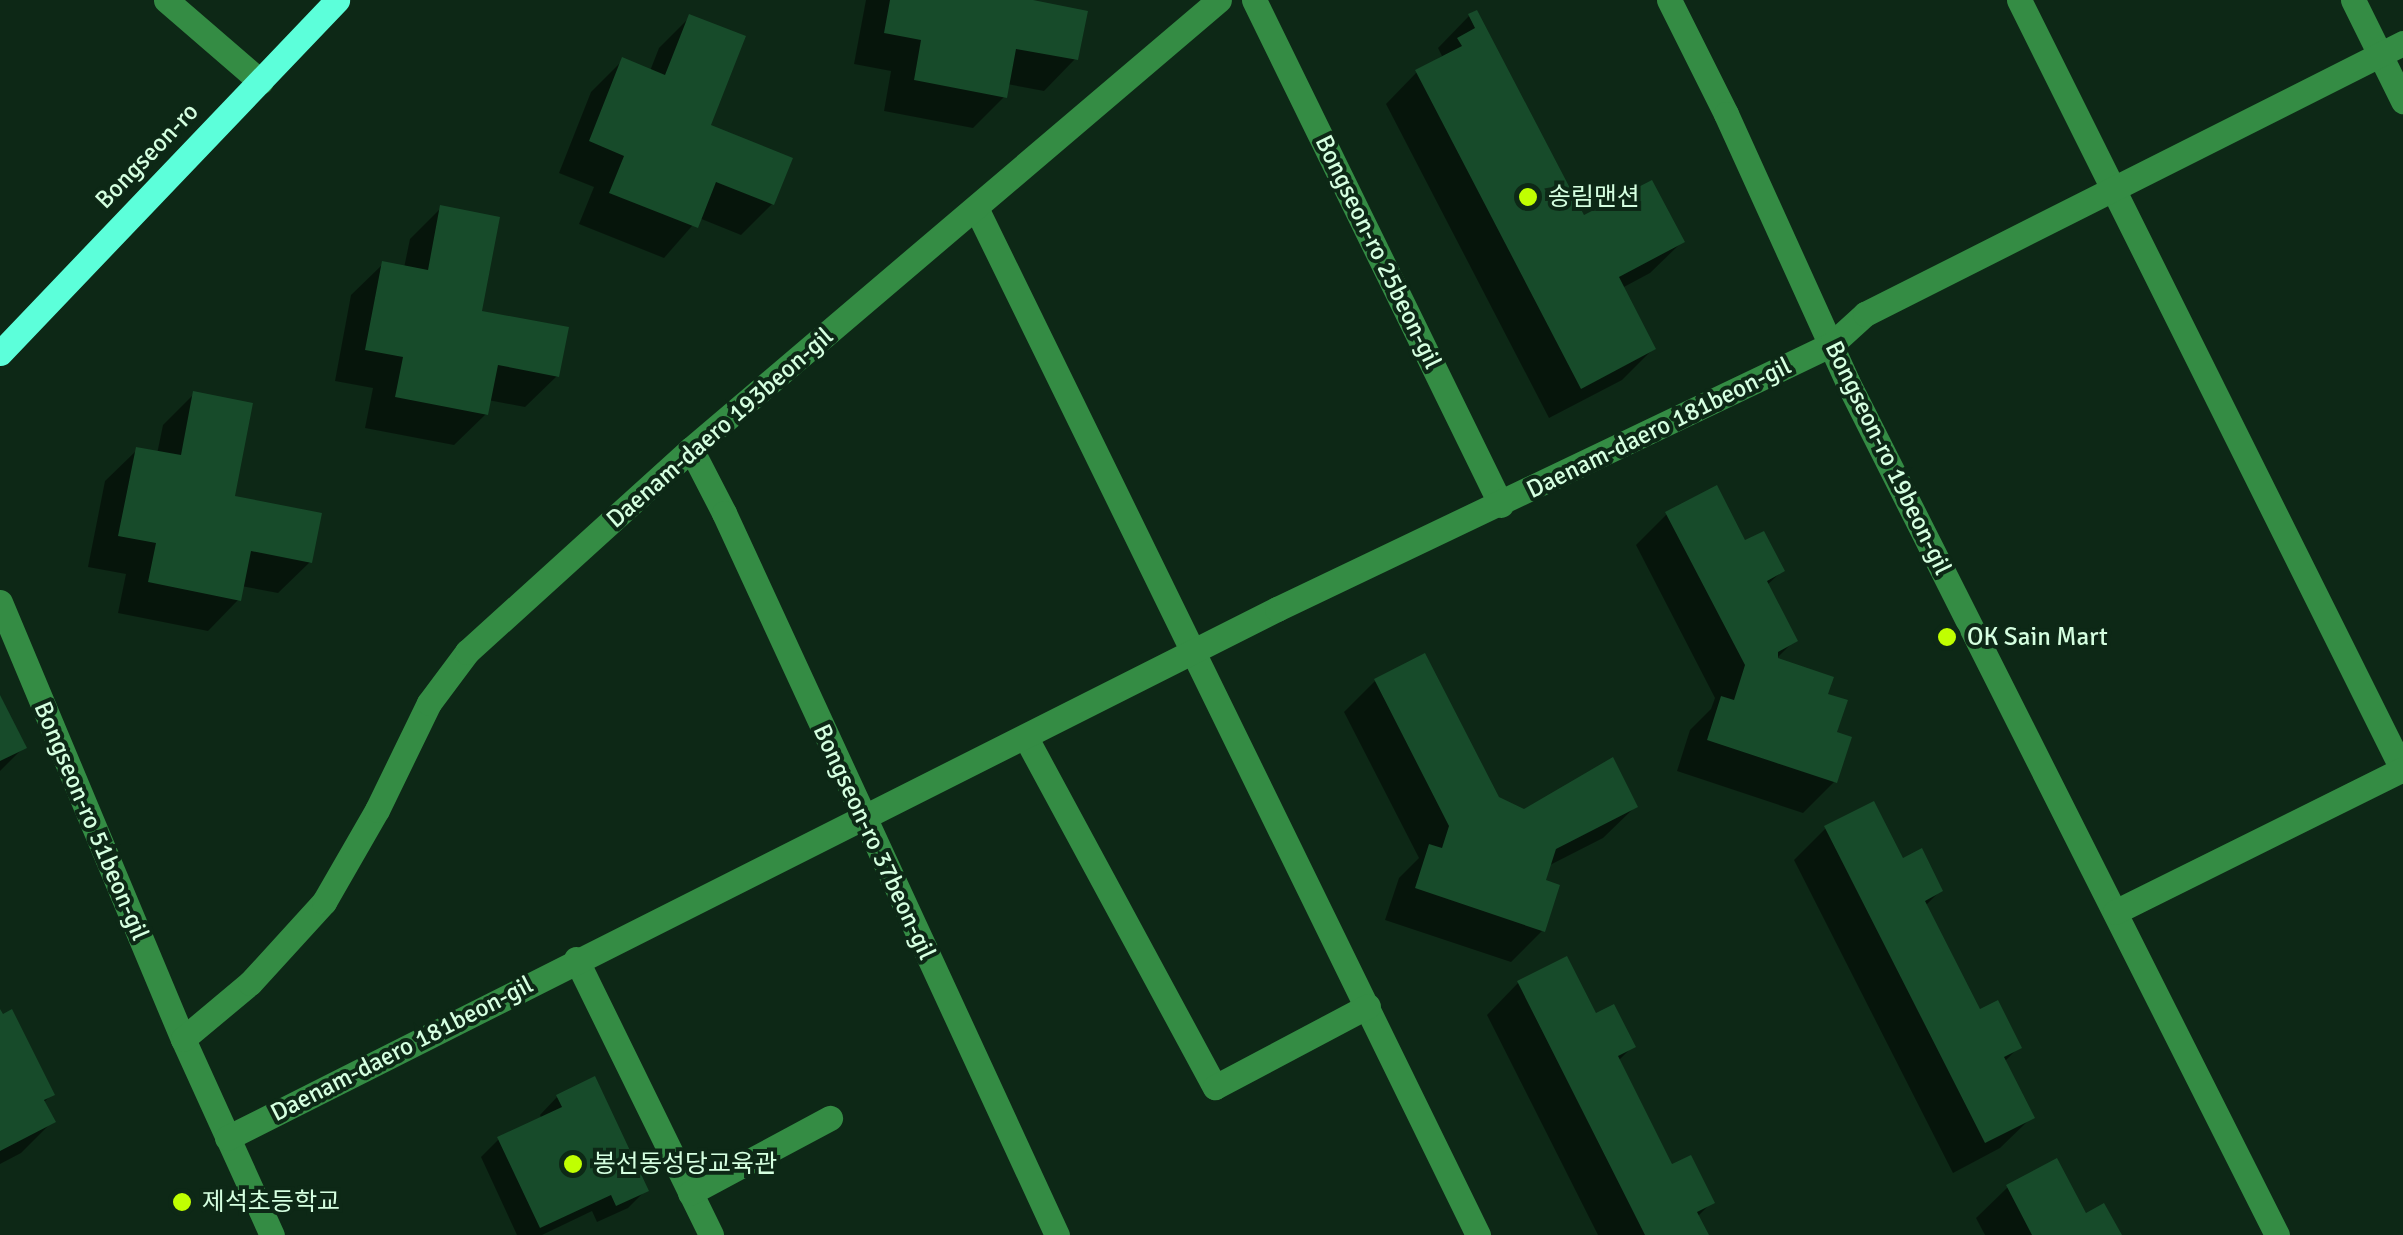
<!DOCTYPE html>
<html>
<head>
<meta charset="utf-8">
<style>
	body { margin:0 }
	#map { position:relative; width:2403px; height:1235px; overflow:hidden; background:#0d2816; font-family:Signika,"Noto Sans KR",sans-serif }
	div>[style] { position:absolute }
	.shadow>* { inset:0; background:#0007 }
	.building>* { inset:0; background:#174b2a }
	.minor>* { height:25px; margin:-12.5px; padding:0 12.5px; transform-origin:12.5px; border-radius:12.5px; background:#348c44 }
	.major>* { height:25px; margin:-12.5px; padding:0 12.5px; transform-origin:12.5px; border-radius:12.5px; background:#5cffda }
	.dots>* { width:28px; height:28px; translate:-50% -50%; box-sizing:border-box; border:5px solid #0d2816; border-radius:50% }
	span { translate:-50% -50%; white-space:nowrap; text-align:center; line-height:1.15; -webkit-text-stroke:8px #0d2816; paint-order:stroke }
	.street-label { font-size:25px; color:#d5ffe0 }
	.poi-label { font-size:25px; color:#d5ffe0 }
	.left { translate:0 -50%; text-align:left }
</style>
</head>
<body>
<div id="map">
	<div class="shadow">
		<i style="clip-path:polygon(866px 0,1020px 0,1075px 59px,1044px 91px,1007px 84px,1004px 97px,973px 128px,884px 111px,891px 71px,854px 64px)"></i>
		<i style="clip-path:polygon(1469px 16px,1583px 218px,1682px 242px,1650px 273px,1622px 288px,1653px 349px,1622px 380px,1549px 418px,1386px 104px,1417px 72px,1442px 56px,1438px 48px)"></i>
		<i style="clip-path:polygon(690px 17px,708px 127px,772px 204px,741px 235px,699px 218px,664px 258px,579px 224px,594px 187px,559px 173px,591px 92px,623px 60px,650px 71px,659px 48px)"></i>
		<i style="clip-path:polygon(441px 208px,479px 313px,557px 376px,525px 407px,488px 400px,486px 414px,454px 445px,365px 428px,373px 388px,335px 381px,351px 295px,383px 264px,404px 268px,410px 239px)"></i>
		<i style="clip-path:polygon(194px 394px,232px 498px,310px 562px,278px 593px,241px 586px,239px 599px,208px 631px,118px 613px,126px 574px,88px 567px,105px 481px,137px 450px,157px 454px,163px 425px)"></i>
		<i style="clip-path:polygon(1667px 514px,1744px 543px,1782px 571px,1766px 586px,1795px 640px,1775px 660px,1825px 695px,1834px 734px,1834px 782px,1803px 813px,1677px 771px,1690px 730px,1711px 709px,1715px 698px,1636px 545px)"></i>
		<i style="clip-path:polygon(1375px 681px,1497px 799px,1524px 811px,1611px 760px,1635px 807px,1603px 838px,1548px 866px,1542px 882px,1543px 930px,1511px 962px,1385px 920px,1399px 878px,1419px 858px,1344px 712px)"></i>
		<i style="clip-path:polygon(0 700px,24px 747px,0 771px)"></i>
		<i style="clip-path:polygon(1826px 828px,1902px 861px,1940px 891px,1925px 906px,1979px 1013px,2019px 1047px,2004px 1062px,2032px 1117px,2000px 1148px,1953px 1173px,1794px 860px)"></i>
		<i style="clip-path:polygon(1566px 959px,1595px 1016px,1633px 1046px,1618px 1061px,1671px 1168px,1712px 1202px,1697px 1217px,1706px 1235px,1598px 1235px,1487px 1015px,1518px 983px)"></i>
		<i style="clip-path:polygon(0 1014px,52px 1094px,43px 1103px,52px 1122px,21px 1153px,0 1164px)"></i>
		<i style="clip-path:polygon(557px 1097px,646px 1190px,628px 1208px,597px 1222px,592px 1211px,542px 1235px,517px 1235px,481px 1157px,499px 1139px,542px 1119px,540px 1115px)"></i>
		<i style="clip-path:polygon(2008px 1187px,2085px 1216px,2119px 1235px,1985px 1235px,1976px 1218px)"></i>
	</div>
	<div class="building">
		<i style="clip-path:polygon(890px 0,1033px 0,1088px 11px,1078px 60px,1016px 49px,1007px 98px,914px 80px,921px 40px,884px 33px)"></i>
		<i style="clip-path:polygon(1477px 10px,1584px 215px,1652px 180px,1685px 242px,1619px 277px,1656px 349px,1581px 389px,1415px 70px,1462px 46px,1457px 38px,1475px 28px,1468px 14px)"></i>
		<i style="clip-path:polygon(689px 14px,746px 36px,711px 125px,793px 158px,774px 205px,716px 182px,698px 228px,609px 193px,624px 156px,589px 141px,622px 57px,665px 75px)"></i>
		<i style="clip-path:polygon(440px 205px,500px 217px,482px 311px,569px 327px,559px 377px,498px 365px,488px 415px,395px 397px,403px 357px,365px 350px,382px 261px,428px 270px)"></i>
		<i style="clip-path:polygon(193px 391px,253px 403px,235px 496px,322px 513px,312px 563px,251px 551px,241px 601px,148px 582px,156px 543px,118px 536px,136px 447px,181px 455px)"></i>
		<i style="clip-path:polygon(1717px 485px,1745px 540px,1764px 531px,1785px 571px,1767px 581px,1798px 641px,1778px 652px,1778px 658px,1834px 677px,1828px 694px,1848px 700px,1837px 732px,1852px 737px,1837px 783px,1707px 740px,1721px 696px,1734px 700px,1745px 665px,1665px 512px)"></i>
		<i style="clip-path:polygon(1425px 653px,1499px 797px,1524px 809px,1613px 757px,1638px 807px,1556px 849px,1546px 880px,1560px 885px,1545px 932px,1415px 888px,1429px 844px,1442px 848px,1449px 826px,1374px 679px)"></i>
		<i style="clip-path:polygon(0 695px,27px 748px,0 761px)"></i>
		<i style="clip-path:polygon(1874px 801px,1903px 858px,1922px 848px,1943px 891px,1925px 901px,1980px 1009px,1998px 1000px,2022px 1048px,2004px 1057px,2035px 1118px,1985px 1143px,1824px 826px)"></i>
		<i style="clip-path:polygon(1567px 956px,1596px 1013px,1614px 1004px,1636px 1047px,1618px 1056px,1672px 1164px,1691px 1155px,1715px 1203px,1697px 1212px,1709px 1235px,1645px 1235px,1517px 981px)"></i>
		<i style="clip-path:polygon(0 1009px,3px 1014px,12px 1009px,55px 1095px,44px 1100px,56px 1122px,0 1151px)"></i>
		<i style="clip-path:polygon(595px 1076px,649px 1191px,616px 1206px,611px 1195px,540px 1228px,497px 1137px,562px 1107px,556px 1095px)"></i>
		<i style="clip-path:polygon(2057px 1158px,2086px 1213px,2104px 1203px,2122px 1235px,2032px 1235px,2006px 1185px)"></i>
	</div>
	<div class="minor">
		<i style="left:166px;top:0;width:125px;rotate:40.8deg"></i>
		<i style="left:1254px;top:0;width:562px;rotate:63.94deg"></i>
		<i style="left:1669px;top:0;width:127px;rotate:63.4deg"></i>
		<i style="left:1726px;top:114px;width:293px;rotate:65.6deg"></i>
		<i style="left:1847px;top:381px;width:956px;rotate:63.27deg"></i>
		<i style="left:2019px;top:0;width:861px;rotate:63.52deg"></i>
		<i style="left:2353px;top:0;width:113px;rotate:63.7deg"></i>
		<i style="left:977px;top:210px;width:1141px;rotate:63.95deg"></i>
		<i style="left:691px;top:449px;width:72px;rotate:62.7deg"></i>
		<i style="left:724px;top:513px;width:795px;rotate:65.24deg"></i>
		<i style="left:0;top:602px;width:474px;rotate:67.3deg"></i>
		<i style="left:183px;top:1039px;width:215px;rotate:65.6deg"></i>
		<i style="left:1026px;top:738px;width:397px;rotate:61.6deg"></i>
		<i style="left:1215px;top:1087px;width:173px;rotate:-27.9deg"></i>
		<i style="left:2115px;top:912px;width:322px;rotate:-26.4deg"></i>
		<i style="left:576px;top:959px;width:307px;rotate:63.9deg"></i>
		<i style="left:183px;top:1039px;width:87px;rotate:-39.9deg"></i>
		<i style="left:250px;top:983px;width:110px;rotate:-47.6deg"></i>
		<i style="left:324px;top:902px;width:106px;rotate:-60.1deg"></i>
		<i style="left:377px;top:810px;width:119px;rotate:-64.1deg"></i>
		<i style="left:429px;top:703px;width:64px;rotate:-53.3deg"></i>
		<i style="left:467px;top:652px;width:302px;rotate:-42.2deg"></i>
		<i style="left:691px;top:449px;width:693px;rotate:-40.38deg"></i>
		<i style="left:227px;top:1138px;width:1176px;rotate:-26.74deg"></i>
		<i style="left:1277px;top:609px;width:615px;rotate:-25.52deg"></i>
		<i style="left:1832px;top:344px;width:45px;rotate:-42.3deg"></i>
		<i style="left:1865px;top:314px;width:602px;rotate:-26.74deg"></i>
		<i style="left:690px;top:1193px;width:159px;rotate:-28.2deg"></i>
	</div>
	<div class="major">
		<i style="left:0;top:353px;width:488px;rotate:-46.3deg"></i>
	</div>
	<div class="dots">
		<i style="left:1528px;top:197px;background:#c0ff01"></i>
		<i style="left:1947px;top:637px;background:#c0ff01"></i>
		<i style="left:573px;top:1164px;background:#c0ff01"></i>
		<i style="left:182px;top:1202px;background:#c0ff01"></i>
	</div>
	<div class="street-label">
		<span style="left:147px;top:156px;rotate:-46deg">Bongseon-ro</span>
		<span style="left:1378px;top:252px;rotate:64deg">Bongseon-ro 25beon-gil</span>
		<span style="left:720px;top:428px;rotate:-41deg">Daenam-daero 193beon-gil</span>
		<span style="left:1659px;top:428px;rotate:-26deg">Daenam-daero 181beon-gil</span>
		<span style="left:1888px;top:458px;rotate:64deg">Bongseon-ro 19beon-gil</span>
		<span style="left:91px;top:821px;rotate:67deg">Bongseon-ro 51beon-gil</span>
		<span style="left:874px;top:842px;rotate:65deg">Bongseon-ro 37beon-gil</span>
		<span style="left:402px;top:1049px;rotate:-27deg">Daenam-daero 181beon-gil</span>
	</div>
	<div class="poi-label">
		<span class="left" style="left:1548px;top:197px">송림맨션</span>
		<span class="left" style="left:1967px;top:637px">OK Sain Mart</span>
		<span class="left" style="left:593px;top:1164px">봉선동성당교육관</span>
		<span class="left" style="left:202px;top:1202px">제석초등학교</span>
	</div>
</div>
</body>
</html>
